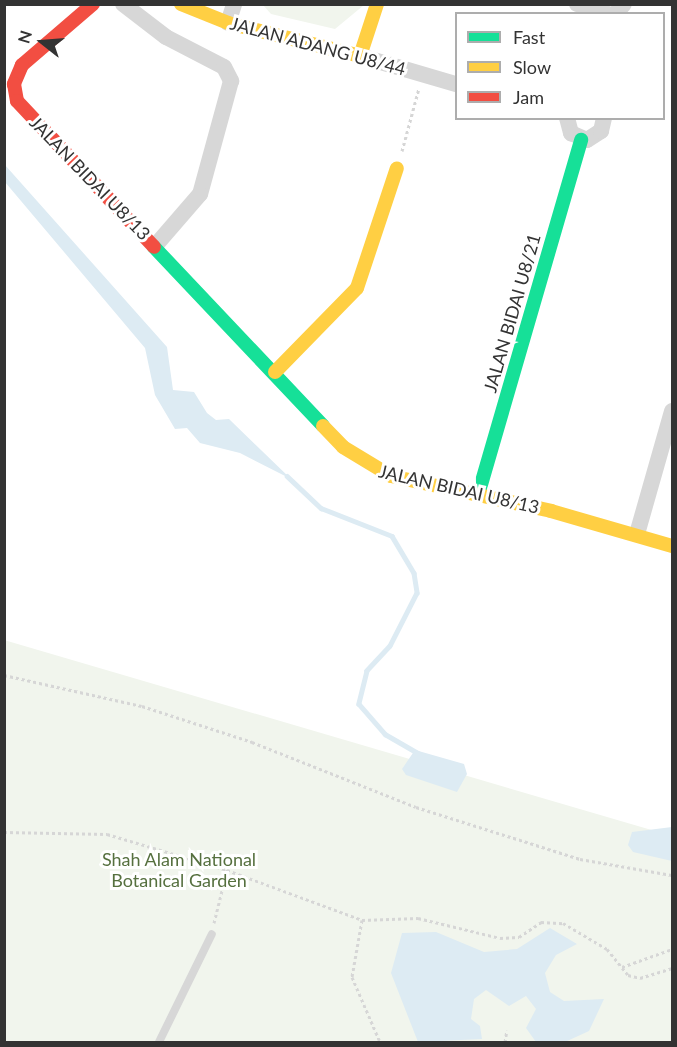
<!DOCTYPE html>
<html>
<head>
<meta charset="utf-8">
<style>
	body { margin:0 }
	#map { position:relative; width:677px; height:1047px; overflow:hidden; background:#fff; font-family:Lato,sans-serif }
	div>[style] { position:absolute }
	.green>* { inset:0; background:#f1f5ed }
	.water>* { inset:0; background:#ddebf3 }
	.stream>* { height:4.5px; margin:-2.25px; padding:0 2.25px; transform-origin:2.25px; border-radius:2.25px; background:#ddebf3 }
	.path>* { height:3px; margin-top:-1.5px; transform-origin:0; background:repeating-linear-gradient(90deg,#d6d6d6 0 3px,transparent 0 6px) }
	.lane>* { height:8px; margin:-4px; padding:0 4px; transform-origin:4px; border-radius:4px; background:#d7d7d7 }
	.street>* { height:16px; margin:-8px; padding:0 8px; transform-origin:8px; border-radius:8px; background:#d7d7d7 }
	.fast>* { height:14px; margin:-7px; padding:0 7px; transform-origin:7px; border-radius:7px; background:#16e098 }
	.slow>* { height:14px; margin:-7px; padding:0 7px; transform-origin:7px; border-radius:7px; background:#ffcf43 }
	.jam>* { height:14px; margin:-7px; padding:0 7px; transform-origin:7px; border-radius:7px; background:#f24e42 }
	span { translate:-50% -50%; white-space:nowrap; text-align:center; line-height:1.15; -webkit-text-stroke:6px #fff; paint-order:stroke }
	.street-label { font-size:18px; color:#333 }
	.park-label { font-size:18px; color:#56703f }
	.frame { position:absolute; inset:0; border:6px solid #333; pointer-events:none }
	.legend { position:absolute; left:455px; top:12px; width:210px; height:108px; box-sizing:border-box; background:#fff; border:2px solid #adadad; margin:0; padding:8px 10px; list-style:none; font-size:18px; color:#333 }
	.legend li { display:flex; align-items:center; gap:12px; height:30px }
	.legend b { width:30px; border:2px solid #adadad }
	.north { position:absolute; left:12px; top:12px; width:60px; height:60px; -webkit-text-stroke:4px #fff; paint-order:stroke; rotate:287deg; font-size:16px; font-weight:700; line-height:24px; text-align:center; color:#333 }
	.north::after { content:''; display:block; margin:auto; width:21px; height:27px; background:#333; clip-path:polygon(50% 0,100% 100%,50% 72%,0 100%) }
</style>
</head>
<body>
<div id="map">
	<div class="green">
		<i style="clip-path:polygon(263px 5px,364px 5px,335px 29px,271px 14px)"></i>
		<i style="clip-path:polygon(4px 640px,672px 836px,672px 1042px,5px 1042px)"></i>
	</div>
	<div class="water">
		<i style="clip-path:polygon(5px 165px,167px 347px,173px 390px,194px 392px,207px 413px,216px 420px,229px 419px,291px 479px,240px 453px,200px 443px,187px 428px,175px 429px,155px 395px,145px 348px,5px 182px)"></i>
		<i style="clip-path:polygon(415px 750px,464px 764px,467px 774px,457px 792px,406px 775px,402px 769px)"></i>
		<i style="clip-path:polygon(672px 827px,672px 861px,633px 852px,628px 845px,632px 832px)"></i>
		<i style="clip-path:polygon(550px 928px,577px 944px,556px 955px,545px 973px,550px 992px,564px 1001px,604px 999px,589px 1031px,565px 1042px,536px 1042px,526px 1028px,536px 1009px,526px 996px,509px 1006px,486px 990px,474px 999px,471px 1019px,480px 1026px,482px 1039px,418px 1042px,391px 973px,402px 933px,436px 932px,484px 952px,517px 949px)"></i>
	</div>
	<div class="stream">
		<i style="left:287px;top:476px;width:47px;rotate:43.3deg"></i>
		<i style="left:321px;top:508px;width:76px;rotate:21.5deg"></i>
		<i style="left:392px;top:536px;width:43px;rotate:59.3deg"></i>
		<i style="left:414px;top:573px;width:20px;rotate:81deg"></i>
		<i style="left:417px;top:593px;width:59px;rotate:117deg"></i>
		<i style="left:390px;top:646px;width:34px;rotate:133deg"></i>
		<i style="left:367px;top:671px;width:34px;rotate:104deg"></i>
		<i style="left:359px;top:704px;width:40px;rotate:49deg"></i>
		<i style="left:385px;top:734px;width:39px;rotate:30deg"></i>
	</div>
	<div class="path">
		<i style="left:402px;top:151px;width:65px;rotate:-74.9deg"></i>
		<i style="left:4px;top:675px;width:141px;rotate:12.7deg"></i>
		<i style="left:142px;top:706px;width:116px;rotate:18.1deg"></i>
		<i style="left:252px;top:742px;width:176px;rotate:21.6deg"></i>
		<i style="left:416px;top:807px;width:172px;rotate:17.6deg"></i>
		<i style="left:580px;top:859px;width:93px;rotate:9.9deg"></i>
		<i style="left:4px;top:832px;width:103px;rotate:1.1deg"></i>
		<i style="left:107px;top:834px;width:125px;rotate:16.7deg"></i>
		<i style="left:227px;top:870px;width:144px;rotate:20.3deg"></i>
		<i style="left:362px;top:920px;width:56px;rotate:-2deg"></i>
		<i style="left:418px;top:918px;width:84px;rotate:13.7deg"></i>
		<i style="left:500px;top:938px;width:19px;rotate:-3deg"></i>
		<i style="left:519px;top:937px;width:27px;rotate:-34deg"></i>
		<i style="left:541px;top:922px;width:22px;rotate:3deg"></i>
		<i style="left:563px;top:923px;width:51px;rotate:30.6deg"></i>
		<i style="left:607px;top:949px;width:33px;rotate:51deg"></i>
		<i style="left:628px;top:975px;width:12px;rotate:14deg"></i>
		<i style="left:640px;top:978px;width:34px;rotate:-17deg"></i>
		<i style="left:362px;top:920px;width:58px;rotate:100deg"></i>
		<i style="left:352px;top:977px;width:71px;rotate:66.7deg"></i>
		<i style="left:214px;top:923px;width:55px;rotate:-76.2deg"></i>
		<i style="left:622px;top:967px;width:53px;rotate:-19.8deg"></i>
		<i style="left:505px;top:1042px;width:12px;rotate:-81deg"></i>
	</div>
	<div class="lane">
		<i style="left:159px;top:1042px;width:120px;rotate:-63.9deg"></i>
	</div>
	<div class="street">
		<i style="left:123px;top:4px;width:54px;rotate:37.5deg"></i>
		<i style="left:166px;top:37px;width:65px;rotate:27.3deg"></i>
		<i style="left:224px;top:67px;width:16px;rotate:63deg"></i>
		<i style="left:231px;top:81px;width:117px;rotate:105.3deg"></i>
		<i style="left:200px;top:194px;width:69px;rotate:130.9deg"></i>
		<i style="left:577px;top:4px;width:33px;rotate:18deg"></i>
		<i style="left:615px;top:14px;width:13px;rotate:-48deg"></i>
		<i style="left:228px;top:23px;width:20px;rotate:-72deg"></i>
		<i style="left:360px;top:56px;width:100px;rotate:16.3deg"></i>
		<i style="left:567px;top:118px;width:16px;rotate:75deg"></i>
		<i style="left:571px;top:133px;width:17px;rotate:24deg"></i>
		<i style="left:587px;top:140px;width:17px;rotate:-33deg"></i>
		<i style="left:601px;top:131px;width:13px;rotate:-77deg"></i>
		<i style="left:637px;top:534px;width:128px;rotate:-74.1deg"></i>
	</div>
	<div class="fast">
		<i style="left:154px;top:247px;width:246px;rotate:46.6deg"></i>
		<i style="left:478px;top:495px;width:370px;rotate:-73.8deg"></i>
	</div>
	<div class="slow">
		<i style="left:181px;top:4px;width:51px;rotate:22deg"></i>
		<i style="left:228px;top:23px;width:136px;rotate:14deg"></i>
		<i style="left:360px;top:56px;width:55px;rotate:-71.9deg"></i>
		<i style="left:275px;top:372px;width:117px;rotate:-45.7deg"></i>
		<i style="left:357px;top:288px;width:126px;rotate:-71.6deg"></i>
		<i style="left:323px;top:426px;width:29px;rotate:46deg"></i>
		<i style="left:343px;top:447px;width:56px;rotate:31.1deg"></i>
		<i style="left:391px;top:476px;width:164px;rotate:12.3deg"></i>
		<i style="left:551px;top:511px;width:126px;rotate:16.1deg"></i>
	</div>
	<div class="jam">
		<i style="left:93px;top:4px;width:94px;rotate:139.3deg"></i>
		<i style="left:22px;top:65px;width:21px;rotate:113deg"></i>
		<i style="left:14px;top:84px;width:17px;rotate:80deg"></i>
		<i style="left:17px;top:101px;width:200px;rotate:46.8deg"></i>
	</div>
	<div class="street-label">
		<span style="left:318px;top:46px;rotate:15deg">JALAN ADANG U8/44</span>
		<span style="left:90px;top:178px;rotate:46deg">JALAN BIDAI U8/13</span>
		<span style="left:512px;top:313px;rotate:-74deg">JALAN BIDAI U8/21</span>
		<span style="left:459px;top:489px;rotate:13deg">JALAN BIDAI U8/13</span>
	</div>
	<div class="park-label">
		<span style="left:179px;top:870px">Shah Alam National<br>Botanical Garden</span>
	</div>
	<div class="frame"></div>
	<ul class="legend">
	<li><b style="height:8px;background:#16e098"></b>Fast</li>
	<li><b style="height:8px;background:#ffcf43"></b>Slow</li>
	<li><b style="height:8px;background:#f24e42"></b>Jam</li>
	</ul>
	<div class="north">N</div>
</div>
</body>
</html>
